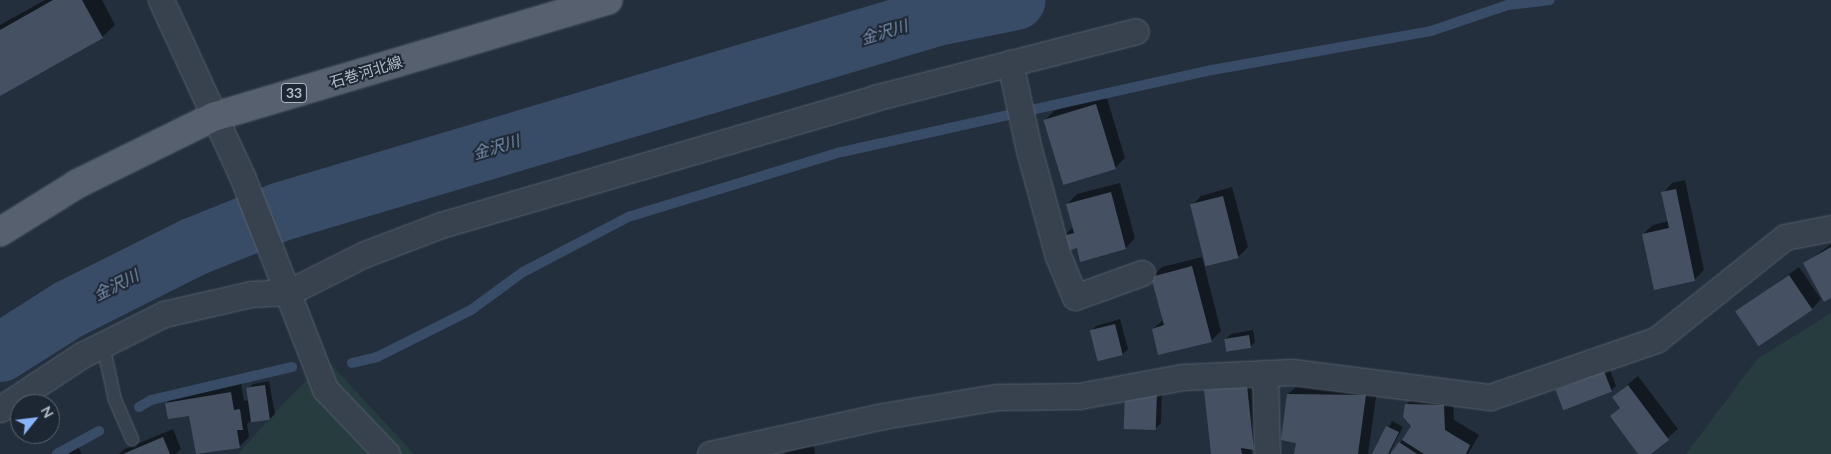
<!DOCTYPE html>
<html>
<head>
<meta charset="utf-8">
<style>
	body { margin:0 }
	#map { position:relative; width:1831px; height:454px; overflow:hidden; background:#242f3e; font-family:Lato,"Noto Sans JP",sans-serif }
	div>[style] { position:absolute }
	.green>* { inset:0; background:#263c3f }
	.shadow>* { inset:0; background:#0007 }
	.stream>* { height:10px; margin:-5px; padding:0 5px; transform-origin:5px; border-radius:5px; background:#394c67 }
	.river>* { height:59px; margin:-29.5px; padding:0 29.5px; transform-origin:29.5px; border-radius:29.5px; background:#394c67 }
	.building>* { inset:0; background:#455162; transform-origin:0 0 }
	.roads { filter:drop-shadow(0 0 1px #565f6c) drop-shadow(0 0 1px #565f6c) }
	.lane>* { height:12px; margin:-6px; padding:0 6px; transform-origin:6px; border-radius:6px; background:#38414e }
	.street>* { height:25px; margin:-12.5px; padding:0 12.5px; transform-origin:12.5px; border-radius:12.5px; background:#38414e }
	.primary>* { height:28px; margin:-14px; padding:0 14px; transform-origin:14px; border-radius:14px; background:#56606e }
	span { translate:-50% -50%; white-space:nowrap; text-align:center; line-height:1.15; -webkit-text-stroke:4px #1d2633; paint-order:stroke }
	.shield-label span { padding:1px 4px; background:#1d2633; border:1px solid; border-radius:4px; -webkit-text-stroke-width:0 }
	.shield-label { font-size:14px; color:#b4bcc9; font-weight:700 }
	.street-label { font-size:15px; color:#b4bcc9 }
	.water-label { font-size:16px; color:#7c92b1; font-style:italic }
	.north { position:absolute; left:10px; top:394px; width:50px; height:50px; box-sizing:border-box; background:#1d2633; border:1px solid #59626f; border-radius:50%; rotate:61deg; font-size:14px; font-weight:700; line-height:20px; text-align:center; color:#b4bcc9 }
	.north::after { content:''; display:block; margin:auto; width:18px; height:22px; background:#8ab4f8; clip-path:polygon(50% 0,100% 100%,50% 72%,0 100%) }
</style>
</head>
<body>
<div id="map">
	<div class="green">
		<i style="clip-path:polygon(1831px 313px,1831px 454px,1686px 454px,1757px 359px)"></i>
		<i style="clip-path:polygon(327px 360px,414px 454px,238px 454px,280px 407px)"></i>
	</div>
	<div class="shadow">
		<i style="clip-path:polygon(45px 0,102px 0,115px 25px,102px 37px,0 94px,0 25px)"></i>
		<i style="clip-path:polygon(1106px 95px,1125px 158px,1115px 168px,1044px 121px,1054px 111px)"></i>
		<i style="clip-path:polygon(1685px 180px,1704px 270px,1695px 279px,1655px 288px,1643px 234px,1653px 225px,1669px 221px,1663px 193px,1672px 183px)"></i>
		<i style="clip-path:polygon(1120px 183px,1135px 238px,1126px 248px,1081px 260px,1078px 247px,1064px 236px,1074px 226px,1067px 204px,1077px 194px)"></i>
		<i style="clip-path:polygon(1232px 187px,1248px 247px,1238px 257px,1192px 205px,1201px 196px)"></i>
		<i style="clip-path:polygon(1831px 244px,1831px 296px,1804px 264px)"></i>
		<i style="clip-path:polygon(1202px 257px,1221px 331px,1211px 341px,1153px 329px,1163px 320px,1152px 277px,1162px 267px)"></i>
		<i style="clip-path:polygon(1799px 267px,1821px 299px,1812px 309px,1737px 312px)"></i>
		<i style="clip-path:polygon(1120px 319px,1128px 349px,1123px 354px,1099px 360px,1091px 331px,1096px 326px)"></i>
		<i style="clip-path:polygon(1253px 330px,1255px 342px,1250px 347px,1226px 339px,1231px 334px)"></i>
		<i style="clip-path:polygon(1609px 367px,1616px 386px,1611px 391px,1557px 390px,1562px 385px)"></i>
		<i style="clip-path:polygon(1256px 376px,1263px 439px,1251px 448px,1252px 454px,1212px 454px,1206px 390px,1215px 380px)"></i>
		<i style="clip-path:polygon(1638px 376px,1678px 429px,1649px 454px,1639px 454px,1611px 416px,1621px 407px,1613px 397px)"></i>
		<i style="clip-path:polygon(269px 381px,275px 414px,270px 419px,253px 418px,247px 424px,249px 437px,239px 447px,167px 403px,176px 393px,241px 383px,244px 401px,250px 400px,248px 389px,253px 384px)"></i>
		<i style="clip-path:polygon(1301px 382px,1378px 383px,1368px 454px,1295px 454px,1297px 441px,1288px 394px)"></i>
		<i style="clip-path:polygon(1162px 388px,1161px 423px,1156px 428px,1126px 427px)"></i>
		<i style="clip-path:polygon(1416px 395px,1453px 396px,1454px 420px,1479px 435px,1468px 454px,1392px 454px,1413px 425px,1406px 405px)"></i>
		<i style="clip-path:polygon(1392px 421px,1403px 427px,1389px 454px,1374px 454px)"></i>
		<i style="clip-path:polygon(173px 429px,181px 449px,176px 454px,119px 454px,125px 449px)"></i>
		<i style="clip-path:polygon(814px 446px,815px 454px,784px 454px,786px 452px)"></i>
		<i style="clip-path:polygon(78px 447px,82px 454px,68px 454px)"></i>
	</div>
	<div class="stream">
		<i style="left:352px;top:363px;width:26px;rotate:-13deg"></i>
		<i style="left:377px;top:357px;width:105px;rotate:-26.6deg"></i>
		<i style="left:471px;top:310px;width:64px;rotate:-36.2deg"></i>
		<i style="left:523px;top:272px;width:119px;rotate:-27.6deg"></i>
		<i style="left:628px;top:217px;width:219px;rotate:-17deg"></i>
		<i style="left:837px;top:153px;width:384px;rotate:-12.5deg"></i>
		<i style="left:1212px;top:70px;width:222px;rotate:-10.1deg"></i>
		<i style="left:1431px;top:31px;width:81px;rotate:-18.7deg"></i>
		<i style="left:1508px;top:5px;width:42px;rotate:-6.8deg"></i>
		<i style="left:139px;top:407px;width:14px;rotate:-30deg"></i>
		<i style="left:151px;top:400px;width:145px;rotate:-13.2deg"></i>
		<i style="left:57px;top:454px;width:48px;rotate:-28.7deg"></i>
	</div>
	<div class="river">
		<i style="left:0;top:352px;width:80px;rotate:-32.3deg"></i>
		<i style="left:68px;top:309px;width:141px;rotate:-26.6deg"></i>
		<i style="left:194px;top:246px;width:94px;rotate:-21.9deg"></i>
		<i style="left:281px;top:211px;width:683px;rotate:-16.58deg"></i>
		<i style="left:936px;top:16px;width:81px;rotate:-11.4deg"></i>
	</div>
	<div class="building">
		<i style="clip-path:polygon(53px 0,82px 0,103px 38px,0 96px,0 30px)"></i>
		<i style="left:1096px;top:104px;width:68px;height:55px;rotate:73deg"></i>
		<i style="clip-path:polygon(1676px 189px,1695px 281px,1654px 290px,1642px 234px,1669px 228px,1661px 192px)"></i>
		<i style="clip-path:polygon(1111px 192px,1126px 249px,1080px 262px,1077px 248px,1067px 251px,1063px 236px,1074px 233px,1066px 204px)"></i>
		<i style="left:1223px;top:196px;width:64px;height:34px;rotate:76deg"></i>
		<i style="clip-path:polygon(1831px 247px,1831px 298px,1824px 302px,1803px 263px)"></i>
		<i style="clip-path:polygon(1192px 266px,1212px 342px,1158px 355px,1152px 329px,1164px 325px,1151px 277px)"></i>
		<i style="left:1789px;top:275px;width:42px;height:65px;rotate:56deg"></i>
		<i style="left:1115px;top:324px;width:32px;height:26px;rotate:76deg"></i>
		<i style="left:1249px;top:335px;width:13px;height:25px;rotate:81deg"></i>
		<i style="left:1604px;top:371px;width:22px;height:52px;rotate:69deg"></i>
		<i style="left:265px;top:385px;width:35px;height:19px;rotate:82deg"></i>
		<i style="clip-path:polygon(1247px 385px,1254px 450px,1241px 448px,1242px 454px,1211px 454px,1204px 390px)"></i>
		<i style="clip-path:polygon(1628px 385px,1669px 440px,1651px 454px,1638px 454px,1610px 416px,1620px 408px,1612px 397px)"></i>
		<i style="clip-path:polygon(231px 392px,234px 410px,240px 409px,243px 430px,237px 430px,240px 448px,196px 454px,189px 416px,168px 419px,165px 403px)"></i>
		<i style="left:1125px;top:392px;width:32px;height:37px;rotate:2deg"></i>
		<i style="clip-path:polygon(1287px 394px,1366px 395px,1358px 454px,1294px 454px,1296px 443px,1281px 440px)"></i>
		<i style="clip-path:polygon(1405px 404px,1444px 405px,1445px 430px,1470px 445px,1466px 454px,1424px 454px,1402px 440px,1411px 426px,1403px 417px)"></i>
		<i style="clip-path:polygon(1386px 426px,1399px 432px,1388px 454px,1372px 454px)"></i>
		<i style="clip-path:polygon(163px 437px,170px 454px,123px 454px)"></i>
		<i style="clip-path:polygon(1399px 442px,1417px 454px,1390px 454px)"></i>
	</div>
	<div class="roads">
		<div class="lane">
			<i style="left:103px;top:345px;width:56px;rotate:77.7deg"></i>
			<i style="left:115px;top:400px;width:43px;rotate:66.4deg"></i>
		</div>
		<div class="street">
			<i style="left:161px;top:0;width:194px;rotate:65.3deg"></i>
			<i style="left:242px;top:176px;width:229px;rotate:68.7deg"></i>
			<i style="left:325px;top:389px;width:90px;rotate:46.4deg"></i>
			<i style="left:1010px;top:63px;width:89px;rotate:77.7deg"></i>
			<i style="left:1029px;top:150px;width:110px;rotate:74.7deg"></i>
			<i style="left:1058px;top:256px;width:44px;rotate:67.5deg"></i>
			<i style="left:1075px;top:297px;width:71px;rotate:-19.7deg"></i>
			<i style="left:1265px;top:373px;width:81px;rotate:88.6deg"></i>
			<i style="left:0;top:409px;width:98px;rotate:-33.4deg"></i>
			<i style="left:82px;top:355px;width:92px;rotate:-26.6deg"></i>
			<i style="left:164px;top:314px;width:89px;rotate:-12.9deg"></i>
			<i style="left:251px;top:294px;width:38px;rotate:-3deg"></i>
			<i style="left:289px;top:292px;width:85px;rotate:-26.6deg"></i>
			<i style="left:365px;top:254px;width:81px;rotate:-20.9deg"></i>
			<i style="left:441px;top:225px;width:451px;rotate:-16.3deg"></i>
			<i style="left:874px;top:98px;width:270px;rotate:-14.3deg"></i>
			<i style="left:710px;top:454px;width:177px;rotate:-12.4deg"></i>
			<i style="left:883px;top:416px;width:116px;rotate:-9.5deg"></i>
			<i style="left:997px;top:397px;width:82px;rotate:-0.7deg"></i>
			<i style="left:1079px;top:396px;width:106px;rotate:-10.4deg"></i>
			<i style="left:1183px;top:377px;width:109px;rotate:-2.6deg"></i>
			<i style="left:1292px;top:372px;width:200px;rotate:7.2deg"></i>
			<i style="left:1490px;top:397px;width:176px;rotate:-19deg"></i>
			<i style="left:1656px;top:340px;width:165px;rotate:-38.6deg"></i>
			<i style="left:1785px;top:237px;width:47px;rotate:-11.1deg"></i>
		</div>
		<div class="primary">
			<i style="left:0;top:232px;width:91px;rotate:-31.9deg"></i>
			<i style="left:77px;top:184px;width:152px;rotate:-26.2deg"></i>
			<i style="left:213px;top:117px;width:412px;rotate:-16.5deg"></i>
		</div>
	</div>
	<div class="shield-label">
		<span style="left:294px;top:93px">33</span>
	</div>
	<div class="street-label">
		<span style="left:366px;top:72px;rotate:-17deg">石巻河北線</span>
	</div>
	<div class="water-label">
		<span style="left:884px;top:32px;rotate:-17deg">金沢川</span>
		<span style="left:496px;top:147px;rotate:-17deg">金沢川</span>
		<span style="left:116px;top:285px;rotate:-27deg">金沢川</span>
	</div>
	<div class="north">N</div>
</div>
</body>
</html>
